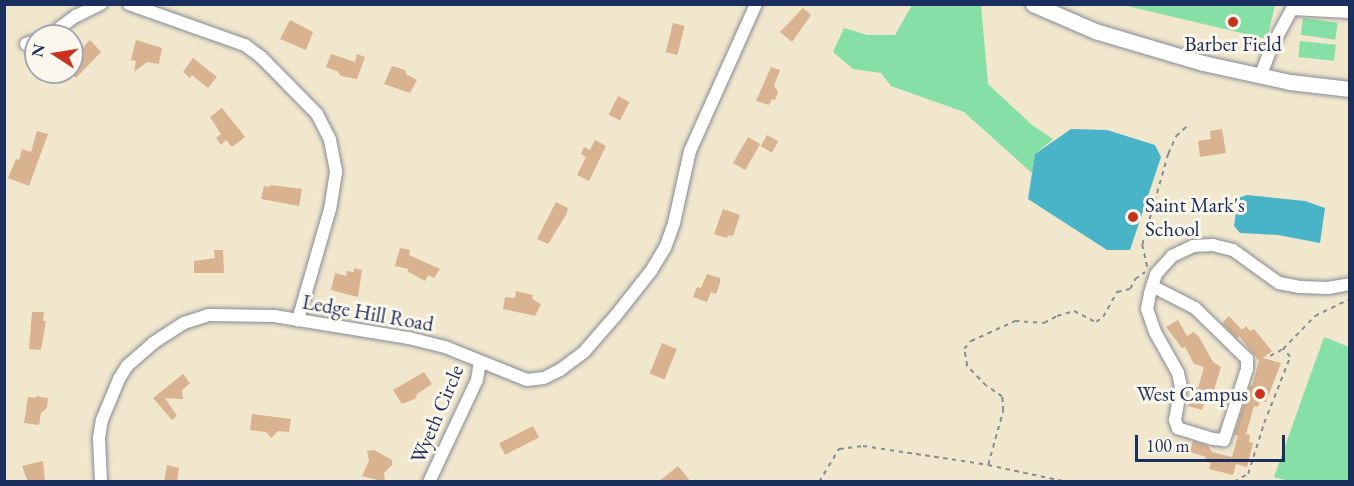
<!DOCTYPE html>
<html>
<head>
<meta charset="utf-8">
<style>
	body { margin:0 }
	#map { position:relative; width:1354px; height:486px; overflow:hidden; background:#f1e7cd; font-family:"EB Garamond",serif }
	div>[style] { position:absolute }
	.green>* { inset:0; background:#86dfa4; transform-origin:0 0 }
	.water>* { inset:0; background:#49b3c7 }
	.building>* { inset:0; background:#d9b290; transform-origin:0 0 }
	.path>* { height:1.5px; margin-top:-0.75px; transform-origin:0; background:repeating-linear-gradient(90deg,#868b96 0 4.5px,transparent 0 9px) }
	.roads { filter:drop-shadow(0 0 2px #868b96) drop-shadow(0 0 2px #868b96) }
	.minor>* { height:12px; margin:-6px; padding:0 6px; transform-origin:6px; border-radius:6px; background:#fff }
	.major>* { height:15px; margin:-7.5px; padding:0 7.5px; transform-origin:7.5px; border-radius:7.5px; background:#fff }
	.dots>* { width:16px; height:16px; translate:-50% -50%; box-sizing:border-box; border:3px solid #fbf7ec; border-radius:50% }
	span { translate:-50% -50%; white-space:nowrap; text-align:center; line-height:1.15; -webkit-text-stroke:6px #fbf7ec; paint-order:stroke }
	.poi-label { font-size:21px; color:#1b2f5e }
	.left { translate:0 -50%; text-align:left }
	.right { translate:-100% -50%; text-align:right }
	.street-label { font-size:21px; color:#1b2f5e }
	.frame { position:absolute; inset:0; border:6px solid #1b2f5e; pointer-events:none }
	.north { position:absolute; left:24px; top:24px; width:60px; height:60px; box-sizing:border-box; background:#fbf7ec; border:2px solid #a1a7b3; border-radius:50%; rotate:282deg; font-size:16px; font-weight:700; line-height:24px; text-align:center; color:#1b2f5e }
	.north::after { content:''; display:block; margin:auto; width:21px; height:27px; background:#c8321e; clip-path:polygon(50% 0,100% 100%,50% 72%,0 100%) }
	.scale { position:absolute; left:1135px; top:435px; width:150px; height:27px; box-sizing:border-box; border:3px solid #1b2f5e; border-top:0; padding-left:8px; font-size:18px; line-height:21px; white-space:nowrap; color:#1b2f5e; -webkit-text-stroke:4px #fbf7ec; paint-order:stroke }
</style>
</head>
<body>
<div id="map">
	<div class="green">
		<i style="clip-path:polygon(912px 5px,981px 5px,988px 84px,1032px 125px,1053px 139px,1035px 154px,1032px 173px,964px 112px,891px 86px,881px 73px,853px 69px,833px 52px,844px 28px,867px 35px,895px 35px)"></i>
		<i style="clip-path:polygon(1123px 5px,1275px 5px,1267px 39px)"></i>
		<i style="left:1303px;top:18px;width:35px;height:17px;rotate:8deg"></i>
		<i style="left:1300px;top:41px;width:36px;height:16px;rotate:6deg"></i>
		<i style="clip-path:polygon(1324px 337px,1349px 347px,1349px 481px,1289px 481px,1274px 477px)"></i>
	</div>
	<div class="water">
		<i style="clip-path:polygon(1071px 129px,1107px 130px,1155px 145px,1161px 157px,1130px 250px,1107px 250px,1028px 199px,1035px 154px)"></i>
		<i style="clip-path:polygon(1247px 195px,1305px 201px,1325px 208px,1320px 243px,1278px 235px,1240px 233px,1234px 226px,1238px 198px)"></i>
	</div>
	<div class="building">
		<i style="clip-path:polygon(803px 8px,811px 15px,792px 42px,780px 32px)"></i>
		<i style="clip-path:polygon(290px 20px,313px 32px,306px 50px,280px 39px)"></i>
		<i style="left:673px;top:23px;width:12px;height:30px;rotate:14deg"></i>
		<i style="clip-path:polygon(90px 40px,101px 52px,76px 78px,72px 74px,72px 59px)"></i>
		<i style="clip-path:polygon(136px 40px,162px 48px,159px 64px,147px 62px,134px 72px,136px 61px,131px 60px)"></i>
		<i style="clip-path:polygon(331px 54px,355px 62px,357px 54px,365px 57px,357px 79px,341px 76px,337px 71px,326px 67px)"></i>
		<i style="clip-path:polygon(193px 58px,217px 77px,208px 88px,192px 75px,190px 78px,183px 72px)"></i>
		<i style="clip-path:polygon(392px 66px,405px 70px,406px 74px,417px 80px,410px 93px,384px 84px)"></i>
		<i style="clip-path:polygon(771px 67px,780px 70px,774px 86px,778px 92px,775px 100px,772px 99px,769px 105px,756px 101px)"></i>
		<i style="left:618px;top:96px;width:13px;height:21px;rotate:27deg"></i>
		<i style="clip-path:polygon(222px 108px,245px 137px,232px 147px,226px 140px,221px 145px,216px 138px,221px 134px,210px 117px)"></i>
		<i style="clip-path:polygon(1222px 129px,1226px 153px,1200px 157px,1198px 141px,1211px 139px,1210px 131px)"></i>
		<i style="clip-path:polygon(37px 131px,48px 134px,29px 186px,8px 178px,16px 159px,19px 160px,22px 149px,31px 152px)"></i>
		<i style="left:767px;top:135px;width:13px;height:13px;rotate:29deg"></i>
		<i style="left:748px;top:137px;width:14px;height:30px;rotate:30deg"></i>
		<i style="clip-path:polygon(595px 140px,606px 146px,589px 181px,577px 175px,586px 157px,581px 154px,584px 147px,590px 150px)"></i>
		<i style="clip-path:polygon(270px 185px,302px 189px,299px 206px,261px 199px,264px 186px,270px 187px)"></i>
		<i style="clip-path:polygon(556px 202px,568px 208px,566px 215px,548px 244px,537px 239px)"></i>
		<i style="clip-path:polygon(723px 209px,740px 215px,733px 236px,728px 235px,727px 238px,714px 234px)"></i>
		<i style="clip-path:polygon(400px 248px,410px 250px,409px 255px,440px 269px,434px 278px,428px 275px,425px 281px,407px 271px,409px 269px,395px 266px)"></i>
		<i style="clip-path:polygon(214px 250px,223px 250px,224px 273px,194px 273px,194px 261px,215px 258px)"></i>
		<i style="clip-path:polygon(354px 268px,362px 270px,358px 297px,331px 290px,335px 273px,346px 276px,347px 271px,354px 272px)"></i>
		<i style="clip-path:polygon(707px 274px,720px 278px,720px 283px,716px 294px,711px 292px,707px 302px,693px 297px,697px 287px,701px 288px)"></i>
		<i style="clip-path:polygon(516px 291px,533px 295px,532px 299px,541px 304px,535px 316px,503px 309px,505px 297px,515px 298px)"></i>
		<i style="clip-path:polygon(32px 312px,44px 312px,43px 321px,46px 321px,41px 350px,29px 349px)"></i>
		<i style="clip-path:polygon(1229px 316px,1242px 330px,1246px 326px,1250px 331px,1254px 329px,1272px 351px,1263px 358px,1281px 363px,1266px 402px,1260px 401px,1258px 407px,1254px 406px,1246px 434px,1250px 435px,1249px 442px,1253px 443px,1247px 467px,1236px 464px,1233px 475px,1209px 469px,1211px 463px,1204px 461px,1206px 457px,1190px 452px,1193px 441px,1208px 446px,1212px 452px,1232px 457px,1238px 436px,1234px 435px,1250px 385px,1252px 386px,1259px 361px,1239px 336px,1237px 338px,1222px 323px)"></i>
		<i style="clip-path:polygon(1178px 320px,1187px 336px,1194px 332px,1199px 337px,1213px 362px,1221px 367px,1214px 390px,1209px 389px,1202px 410px,1188px 406px,1196px 387px,1198px 388px,1204px 367px,1194px 364px,1185px 347px,1182px 348px,1166px 327px)"></i>
		<i style="left:662px;top:343px;width:16px;height:33px;rotate:22deg"></i>
		<i style="clip-path:polygon(424px 372px,432px 384px,417px 394px,415px 399px,402px 404px,393px 390px)"></i>
		<i style="clip-path:polygon(183px 374px,190px 383px,182px 390px,183px 399px,165px 398px,177px 416px,172px 420px,153px 398px)"></i>
		<i style="clip-path:polygon(36px 396px,48px 398px,47px 408px,41px 413px,39px 425px,24px 423px,28px 397px,36px 398px)"></i>
		<i style="clip-path:polygon(252px 414px,291px 419px,289px 432px,278px 431px,271px 438px,266px 432px,250px 430px)"></i>
		<i style="left:533px;top:426px;width:13px;height:38px;rotate:63deg"></i>
		<i style="clip-path:polygon(374px 450px,392px 460px,392px 465px,384px 473px,385px 482px,362px 476px,369px 461px,367px 451px)"></i>
		<i style="clip-path:polygon(43px 461px,45px 482px,28px 482px,22px 466px)"></i>
		<i style="clip-path:polygon(167px 465px,179px 468px,177px 482px,164px 482px)"></i>
		<i style="clip-path:polygon(678px 466px,691px 482px,658px 482px)"></i>
	</div>
	<div class="path">
		<i style="left:1147px;top:267px;width:23px;rotate:-103deg"></i>
		<i style="left:1142px;top:245px;width:95px;rotate:-74.1deg"></i>
		<i style="left:1168px;top:154px;width:20px;rotate:-66deg"></i>
		<i style="left:1176px;top:136px;width:15px;rotate:-42deg"></i>
		<i style="left:1270px;top:356px;width:15px;rotate:-28deg"></i>
		<i style="left:1283px;top:349px;width:46px;rotate:-45.9deg"></i>
		<i style="left:1315px;top:316px;width:39px;rotate:-26deg"></i>
		<i style="left:988px;top:465px;width:56px;rotate:-74.5deg"></i>
		<i style="left:1003px;top:411px;width:14px;rotate:-94deg"></i>
		<i style="left:1002px;top:397px;width:19px;rotate:-145deg"></i>
		<i style="left:986px;top:386px;width:28px;rotate:-134deg"></i>
		<i style="left:967px;top:366px;width:17px;rotate:-100deg"></i>
		<i style="left:964px;top:349px;width:11px;rotate:-49deg"></i>
		<i style="left:971px;top:341px;width:48px;rotate:-24.4deg"></i>
		<i style="left:1015px;top:321px;width:29px;rotate:4deg"></i>
		<i style="left:1044px;top:323px;width:15px;rotate:-28deg"></i>
		<i style="left:1057px;top:316px;width:18px;rotate:-16deg"></i>
		<i style="left:1074px;top:311px;width:25px;rotate:27deg"></i>
		<i style="left:1096px;top:322px;width:9px;rotate:-36deg"></i>
		<i style="left:1103px;top:317px;width:29px;rotate:-61deg"></i>
		<i style="left:1117px;top:292px;width:13px;rotate:-13deg"></i>
		<i style="left:1130px;top:289px;width:11px;rotate:-63deg"></i>
		<i style="left:1135px;top:279px;width:12px;rotate:-35deg"></i>
		<i style="left:819px;top:482px;width:39px;rotate:-59deg"></i>
		<i style="left:839px;top:449px;width:24px;rotate:-7deg"></i>
		<i style="left:863px;top:446px;width:126px;rotate:8.6deg"></i>
		<i style="left:988px;top:465px;width:81px;rotate:12.1deg"></i>
		<i style="left:1234px;top:482px;width:16px;rotate:-30deg"></i>
		<i style="left:1248px;top:474px;width:53px;rotate:-72.6deg"></i>
		<i style="left:1264px;top:423px;width:71px;rotate:-68.5deg"></i>
		<i style="left:1290px;top:357px;width:11px;rotate:-131deg"></i>
	</div>
	<div class="roads">
		<div class="minor">
			<i style="left:129px;top:4px;width:123px;rotate:19.5deg"></i>
			<i style="left:245px;top:45px;width:20px;rotate:37deg"></i>
			<i style="left:261px;top:57px;width:80px;rotate:45.5deg"></i>
			<i style="left:317px;top:114px;width:29px;rotate:63deg"></i>
			<i style="left:330px;top:140px;width:33px;rotate:79deg"></i>
			<i style="left:336px;top:172px;width:37px;rotate:99deg"></i>
			<i style="left:330px;top:209px;width:116px;rotate:106.1deg"></i>
			<i style="left:49px;top:36px;width:34px;rotate:-37deg"></i>
			<i style="left:76px;top:16px;width:28px;rotate:-26deg"></i>
			<i style="left:26px;top:44px;width:10px;rotate:-17deg"></i>
			<i style="left:1260px;top:77px;width:31px;rotate:-69deg"></i>
			<i style="left:1271px;top:48px;width:44px;rotate:-61.7deg"></i>
			<i style="left:1292px;top:9px;width:58px;rotate:3deg"></i>
			<i style="left:1152px;top:286px;width:48px;rotate:27.1deg"></i>
			<i style="left:1195px;top:308px;width:73px;rotate:44.4deg"></i>
			<i style="left:1247px;top:359px;width:10px;rotate:90deg"></i>
			<i style="left:1247px;top:369px;width:75px;rotate:107.9deg"></i>
			<i style="left:1224px;top:440px;width:11px;rotate:-175deg"></i>
			<i style="left:1213px;top:439px;width:37px;rotate:-163deg"></i>
			<i style="left:1178px;top:428px;width:9px;rotate:-111deg"></i>
			<i style="left:1175px;top:420px;width:34px;rotate:-80deg"></i>
			<i style="left:1181px;top:387px;width:14px;rotate:-102deg"></i>
			<i style="left:1178px;top:373px;width:47px;rotate:-119.3deg"></i>
			<i style="left:1155px;top:332px;width:24px;rotate:-109deg"></i>
			<i style="left:1147px;top:309px;width:16px;rotate:-79deg"></i>
			<i style="left:1150px;top:293px;width:20px;rotate:-72deg"></i>
			<i style="left:1156px;top:274px;width:24px;rotate:-48deg"></i>
			<i style="left:1172px;top:256px;width:23px;rotate:-25deg"></i>
			<i style="left:1193px;top:246px;width:20px;rotate:-3deg"></i>
			<i style="left:1213px;top:245px;width:21px;rotate:14deg"></i>
			<i style="left:1233px;top:250px;width:57px;rotate:35.7deg"></i>
			<i style="left:1279px;top:283px;width:21px;rotate:11deg"></i>
			<i style="left:1300px;top:287px;width:28px;rotate:2deg"></i>
			<i style="left:1328px;top:288px;width:22px;rotate:-10deg"></i>
			<i style="left:101px;top:482px;width:44px;rotate:-92.6deg"></i>
			<i style="left:99px;top:438px;width:18px;rotate:-81deg"></i>
			<i style="left:102px;top:420px;width:44px;rotate:-67.5deg"></i>
			<i style="left:119px;top:379px;width:15px;rotate:-58deg"></i>
			<i style="left:127px;top:366px;width:35px;rotate:-41deg"></i>
			<i style="left:153px;top:343px;width:37px;rotate:-33deg"></i>
			<i style="left:184px;top:323px;width:26px;rotate:-18deg"></i>
			<i style="left:209px;top:315px;width:65px;rotate:0.9deg"></i>
			<i style="left:274px;top:316px;width:137px;rotate:9.3deg"></i>
			<i style="left:409px;top:338px;width:37px;rotate:14deg"></i>
			<i style="left:445px;top:347px;width:88px;rotate:21.9deg"></i>
			<i style="left:527px;top:380px;width:17px;rotate:-7deg"></i>
			<i style="left:544px;top:378px;width:18px;rotate:-27deg"></i>
			<i style="left:560px;top:370px;width:30px;rotate:-37deg"></i>
			<i style="left:584px;top:352px;width:50px;rotate:-49deg"></i>
			<i style="left:617px;top:314px;width:55px;rotate:-51.7deg"></i>
			<i style="left:651px;top:271px;width:27px;rotate:-59deg"></i>
			<i style="left:665px;top:248px;width:27px;rotate:-70deg"></i>
			<i style="left:674px;top:223px;width:74px;rotate:-77.5deg"></i>
			<i style="left:690px;top:151px;width:161px;rotate:-65.8deg"></i>
			<i style="left:429px;top:482px;width:113px;rotate:-64.8deg"></i>
			<i style="left:477px;top:380px;width:18px;rotate:-81deg"></i>
		</div>
		<div class="major">
			<i style="left:1033px;top:4px;width:68px;rotate:23.5deg"></i>
			<i style="left:1095px;top:31px;width:113px;rotate:16.5deg"></i>
			<i style="left:1203px;top:63px;width:89px;rotate:12.3deg"></i>
			<i style="left:1290px;top:82px;width:60px;rotate:6.7deg"></i>
		</div>
	</div>
	<div class="dots">
		<i style="left:1233px;top:22px;background:#c8321e"></i>
		<i style="left:1133px;top:217px;background:#c8321e"></i>
		<i style="left:1260px;top:394px;background:#c8321e"></i>
	</div>
	<div class="poi-label">
		<span style="left:1233px;top:44px">Barber Field</span>
		<span class="left" style="left:1145px;top:217px">Saint Mark's<br>School</span>
		<span class="right" style="left:1248px;top:394px">West Campus</span>
	</div>
	<div class="street-label">
		<span style="left:368px;top:313px;rotate:10deg">Ledge Hill Road</span>
		<span style="left:437px;top:414px;rotate:-67deg">Wyeth Circle</span>
	</div>
	<div class="frame"></div>
	<div class="north">N</div>
	<div class="scale">100 m</div>
</div>
</body>
</html>
